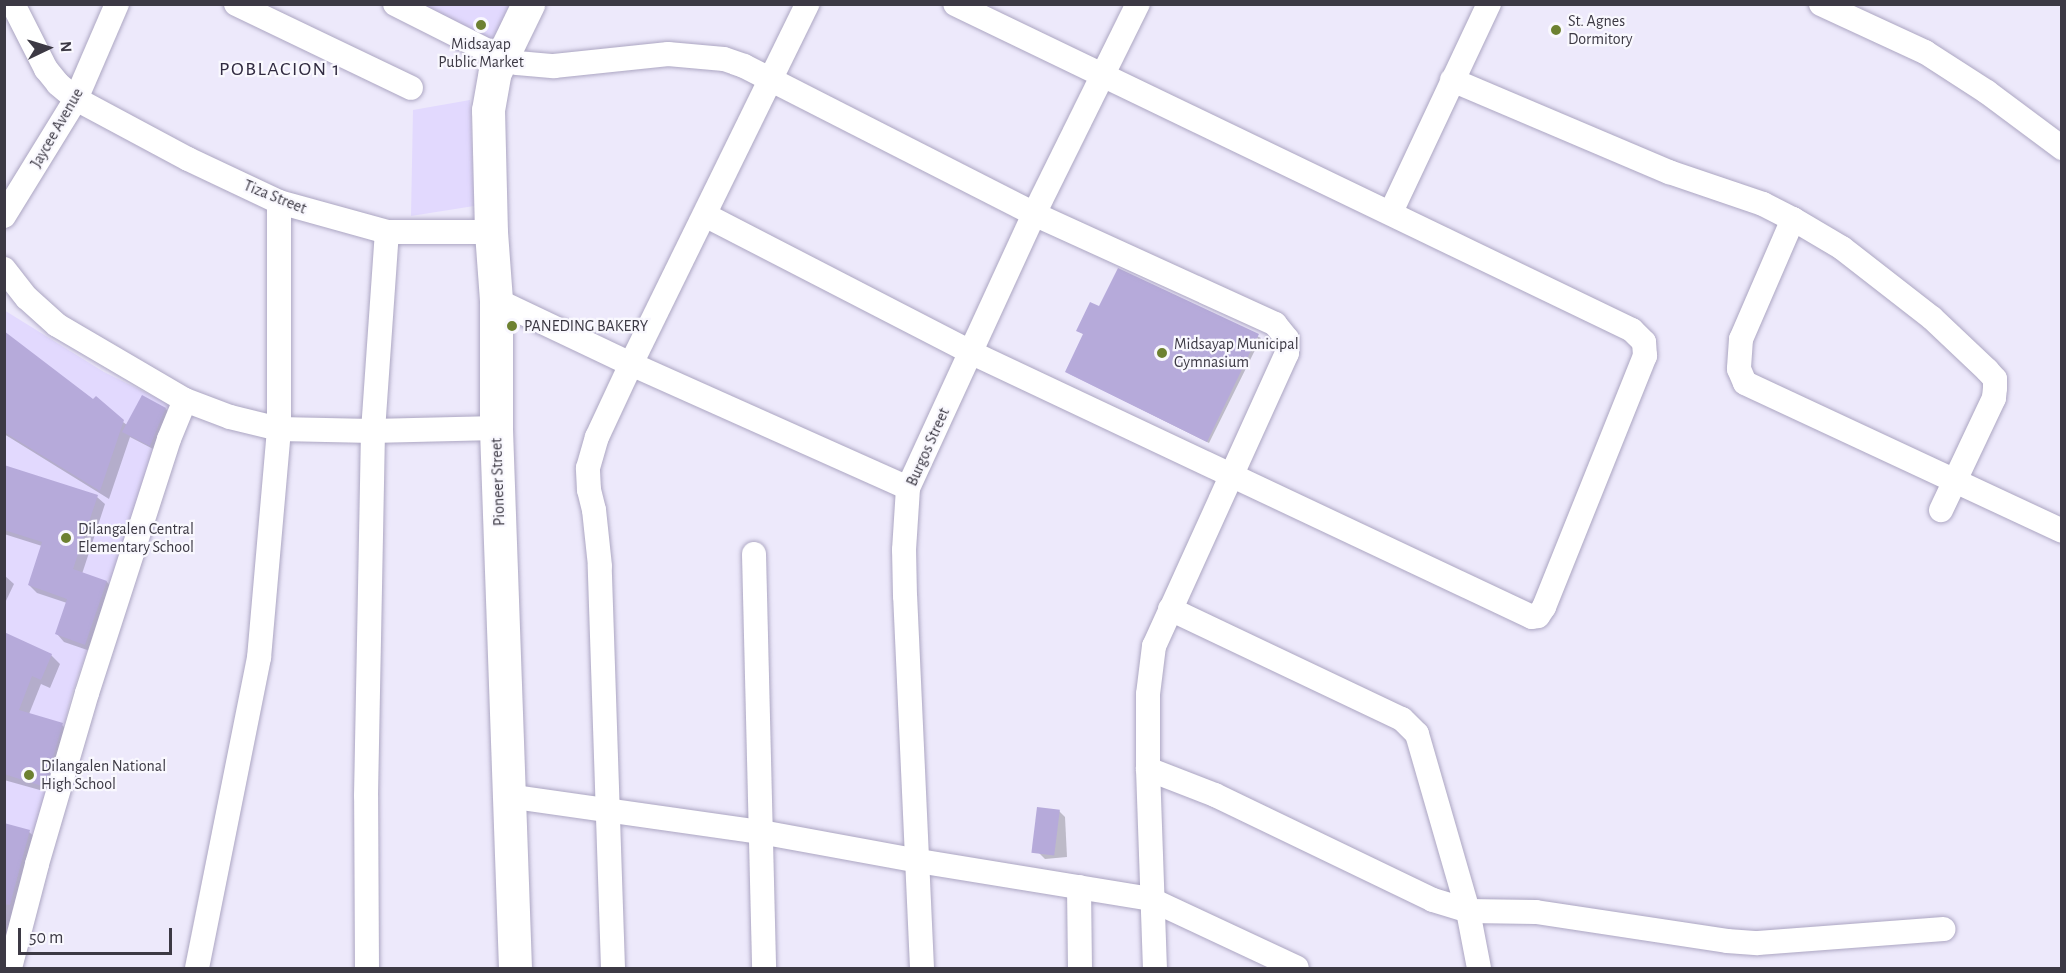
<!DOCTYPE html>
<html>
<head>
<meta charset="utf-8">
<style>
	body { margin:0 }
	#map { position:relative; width:2066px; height:973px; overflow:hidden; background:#ede9fb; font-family:"Alegreya Sans",sans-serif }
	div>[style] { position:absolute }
	.built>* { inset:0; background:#e2d9fe }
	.shadow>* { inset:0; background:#0003 }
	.building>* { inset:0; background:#b6aada; transform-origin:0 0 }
	.roads { filter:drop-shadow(0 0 2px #aca6c2) drop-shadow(0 0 2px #aca6c2) }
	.street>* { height:24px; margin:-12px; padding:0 12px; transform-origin:12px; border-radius:12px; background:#fff }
	.secondary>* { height:33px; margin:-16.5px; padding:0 16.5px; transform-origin:16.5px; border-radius:16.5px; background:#fff }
	.dots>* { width:16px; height:16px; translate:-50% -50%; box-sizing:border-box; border:3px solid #f9f8fe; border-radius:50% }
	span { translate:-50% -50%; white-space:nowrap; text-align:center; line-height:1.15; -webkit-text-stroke:4.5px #f9f8fe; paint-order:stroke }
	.poi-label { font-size:16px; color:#3c3944 }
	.left { translate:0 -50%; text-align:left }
	.street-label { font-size:16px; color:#3c3944 }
	.quarter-label { font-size:20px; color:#302a40; letter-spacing:1.5px }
	.frame { position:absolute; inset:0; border:6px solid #3c3944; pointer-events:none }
	.north { position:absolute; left:18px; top:18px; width:60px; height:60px; -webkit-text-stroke:4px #f9f8fe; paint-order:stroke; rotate:86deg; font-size:16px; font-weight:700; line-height:24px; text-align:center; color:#3c3944 }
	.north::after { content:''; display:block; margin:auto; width:21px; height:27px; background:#3c3944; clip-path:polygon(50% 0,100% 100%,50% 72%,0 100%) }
	.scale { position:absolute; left:18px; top:928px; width:154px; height:27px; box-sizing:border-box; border:3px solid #3c3944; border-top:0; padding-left:8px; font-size:18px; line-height:21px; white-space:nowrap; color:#3c3944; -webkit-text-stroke:4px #f9f8fe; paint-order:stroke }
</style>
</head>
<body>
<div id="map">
	<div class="built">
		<i style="clip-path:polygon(417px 5px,516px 5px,496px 45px)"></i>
		<i style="clip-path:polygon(470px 100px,474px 206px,411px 216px,413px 110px)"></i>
		<i style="clip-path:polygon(4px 310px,104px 372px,173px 406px,71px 697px,35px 854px,4px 968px)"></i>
	</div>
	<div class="shadow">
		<i style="clip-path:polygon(1118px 270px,1261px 338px,1209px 443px,1070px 374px,1085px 335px,1077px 330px,1099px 308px)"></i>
		<i style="clip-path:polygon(4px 333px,127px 425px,166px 409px,171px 415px,155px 450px,130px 437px,109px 499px,4px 434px)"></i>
		<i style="clip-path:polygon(4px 466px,97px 497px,105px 504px,82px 574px,107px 582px,114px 590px,93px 652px,64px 642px,57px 634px,67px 603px,37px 593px,29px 585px,42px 546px,4px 534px)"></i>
		<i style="clip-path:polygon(4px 575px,14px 584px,4px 605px)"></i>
		<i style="clip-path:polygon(4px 634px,51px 655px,60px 664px,50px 688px,41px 684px,29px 714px,62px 725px,71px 734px,54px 794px,4px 780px)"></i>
		<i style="clip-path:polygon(1059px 811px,1065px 817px,1067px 857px,1045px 859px,1039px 853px)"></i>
		<i style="clip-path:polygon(4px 825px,29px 832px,38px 840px,4px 964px)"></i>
	</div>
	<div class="building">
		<i style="clip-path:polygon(1118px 268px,1259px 334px,1207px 442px,1065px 372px,1083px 334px,1076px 331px,1090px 302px,1099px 306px)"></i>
		<i style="clip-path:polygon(4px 331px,93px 399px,96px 396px,124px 420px,100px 491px,4px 432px)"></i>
		<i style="clip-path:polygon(142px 395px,166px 408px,150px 446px,122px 432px)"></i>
		<i style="clip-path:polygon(4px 465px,98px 495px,73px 569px,107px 581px,85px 645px,55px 634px,67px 599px,28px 585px,42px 542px,4px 530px)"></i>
		<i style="clip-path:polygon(4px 632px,52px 654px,41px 680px,32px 676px,19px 710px,63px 723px,45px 787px,4px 774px)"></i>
		<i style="left:1037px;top:807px;width:23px;height:46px;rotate:7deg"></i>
		<i style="clip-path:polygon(4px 823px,30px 830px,10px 905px,4px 904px)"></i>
	</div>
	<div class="roads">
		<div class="street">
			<i style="left:13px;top:4px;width:73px;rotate:63.1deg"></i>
			<i style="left:46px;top:69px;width:19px;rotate:51deg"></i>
			<i style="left:58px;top:84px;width:23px;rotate:40deg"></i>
			<i style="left:76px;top:99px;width:127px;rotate:28.2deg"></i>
			<i style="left:188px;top:159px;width:101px;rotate:25.3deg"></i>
			<i style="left:279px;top:202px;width:112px;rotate:15.5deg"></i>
			<i style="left:387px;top:232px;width:104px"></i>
			<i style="left:236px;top:4px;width:194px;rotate:25.6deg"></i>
			<i style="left:395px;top:4px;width:120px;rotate:26.8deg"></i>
			<i style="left:502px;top:58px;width:16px;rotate:18deg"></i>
			<i style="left:517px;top:63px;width:37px;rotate:5deg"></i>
			<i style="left:554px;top:66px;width:115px;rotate:-6deg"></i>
			<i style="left:668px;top:54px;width:56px;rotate:5.1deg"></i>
			<i style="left:724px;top:59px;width:21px;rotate:19deg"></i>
			<i style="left:744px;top:66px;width:326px;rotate:27deg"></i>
			<i style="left:1034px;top:214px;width:265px;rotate:24.5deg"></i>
			<i style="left:1275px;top:324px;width:19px;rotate:51deg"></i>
			<i style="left:1287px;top:339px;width:14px;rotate:90deg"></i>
			<i style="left:1287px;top:353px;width:322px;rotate:114.4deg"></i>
			<i style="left:1154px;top:646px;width:48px;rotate:97.1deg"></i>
			<i style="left:1148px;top:694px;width:75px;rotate:90deg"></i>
			<i style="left:1148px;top:769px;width:199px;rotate:88deg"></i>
			<i style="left:1821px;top:4px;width:115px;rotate:24.8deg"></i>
			<i style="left:1925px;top:52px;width:74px;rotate:32.8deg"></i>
			<i style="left:1987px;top:92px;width:94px;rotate:36.7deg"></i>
			<i style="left:1452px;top:80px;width:236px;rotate:23deg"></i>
			<i style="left:1669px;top:172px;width:99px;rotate:18.8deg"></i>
			<i style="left:1763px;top:204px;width:34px;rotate:27deg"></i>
			<i style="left:1793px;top:219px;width:57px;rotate:30.6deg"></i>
			<i style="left:1842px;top:248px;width:114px;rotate:37.9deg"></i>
			<i style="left:1932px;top:318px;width:76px;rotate:43.4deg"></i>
			<i style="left:1987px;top:370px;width:12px;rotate:48deg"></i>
			<i style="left:1995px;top:379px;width:9px;rotate:90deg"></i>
			<i style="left:1995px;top:388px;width:10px;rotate:96deg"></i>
			<i style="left:1994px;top:398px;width:124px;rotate:115.3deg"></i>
			<i style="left:1391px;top:212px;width:230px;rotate:-64.8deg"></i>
			<i style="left:705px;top:215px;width:298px;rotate:27.3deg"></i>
			<i style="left:970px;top:352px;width:621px;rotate:25.25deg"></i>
			<i style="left:1532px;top:617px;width:6px;rotate:-9deg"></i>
			<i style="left:1538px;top:616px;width:11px;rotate:-56deg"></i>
			<i style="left:1544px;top:607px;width:271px;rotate:-68.1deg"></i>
			<i style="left:1645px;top:356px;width:14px;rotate:-94deg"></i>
			<i style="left:1644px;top:342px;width:17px;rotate:-135deg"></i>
			<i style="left:1632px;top:330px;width:751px;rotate:-154.29deg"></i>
			<i style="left:4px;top:216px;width:137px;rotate:-58.4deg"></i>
			<i style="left:76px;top:99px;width:103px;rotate:-66.7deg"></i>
			<i style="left:1793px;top:219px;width:131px;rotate:113.4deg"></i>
			<i style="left:1741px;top:339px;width:30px;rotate:94deg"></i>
			<i style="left:1739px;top:369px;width:15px;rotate:67deg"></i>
			<i style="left:1745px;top:383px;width:350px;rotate:25deg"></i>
			<i style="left:4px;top:269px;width:37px;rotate:52deg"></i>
			<i style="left:27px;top:298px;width:40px;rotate:42deg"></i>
			<i style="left:57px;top:325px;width:148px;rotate:30.4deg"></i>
			<i style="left:185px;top:400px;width:48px;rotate:20.7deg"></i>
			<i style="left:230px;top:417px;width:50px;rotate:13.8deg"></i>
			<i style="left:279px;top:429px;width:94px;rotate:1.2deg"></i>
			<i style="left:373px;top:431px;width:123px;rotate:-1.4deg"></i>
			<i style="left:496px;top:300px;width:149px;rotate:25.4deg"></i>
			<i style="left:631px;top:364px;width:303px;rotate:24.1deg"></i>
			<i style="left:754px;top:554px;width:414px;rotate:88.6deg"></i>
			<i style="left:1170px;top:609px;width:257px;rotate:25.4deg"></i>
			<i style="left:1402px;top:719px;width:21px;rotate:45deg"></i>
			<i style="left:1417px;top:734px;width:184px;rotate:73.9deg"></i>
			<i style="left:1468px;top:911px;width:58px;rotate:79.1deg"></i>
			<i style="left:1148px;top:769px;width:72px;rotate:21.2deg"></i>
			<i style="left:1215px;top:795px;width:242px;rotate:25.7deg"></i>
			<i style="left:1433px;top:900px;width:37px;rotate:17deg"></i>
			<i style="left:1468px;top:911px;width:68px;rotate:0.8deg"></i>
			<i style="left:1536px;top:912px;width:193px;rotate:8.6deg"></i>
			<i style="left:1727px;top:941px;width:31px;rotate:4deg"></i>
			<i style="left:1758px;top:943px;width:186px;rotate:-4.3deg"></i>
			<i style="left:508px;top:796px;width:256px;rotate:8.1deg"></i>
			<i style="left:761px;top:832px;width:161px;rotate:10.4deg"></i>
			<i style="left:919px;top:861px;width:234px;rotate:9.3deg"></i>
			<i style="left:1150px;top:899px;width:162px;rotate:25.1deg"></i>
			<i style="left:1079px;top:887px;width:81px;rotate:89.3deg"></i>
			<i style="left:10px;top:968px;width:107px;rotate:-75.4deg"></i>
			<i style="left:37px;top:864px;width:178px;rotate:-73.7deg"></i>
			<i style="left:87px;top:693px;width:267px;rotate:-72.1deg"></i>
			<i style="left:169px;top:439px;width:42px;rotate:-67.7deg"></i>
			<i style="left:197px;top:968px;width:316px;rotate:-78.7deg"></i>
			<i style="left:259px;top:658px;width:230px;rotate:-85deg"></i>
			<i style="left:279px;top:429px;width:227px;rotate:-90deg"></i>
			<i style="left:367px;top:968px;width:172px;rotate:-90.3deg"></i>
			<i style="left:366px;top:796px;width:365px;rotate:-88.9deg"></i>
			<i style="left:373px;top:431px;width:199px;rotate:-86deg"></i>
			<i style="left:613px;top:968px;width:402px;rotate:-91.9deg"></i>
			<i style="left:600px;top:566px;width:56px;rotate:-96.1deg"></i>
			<i style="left:594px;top:510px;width:21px;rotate:-104deg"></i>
			<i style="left:589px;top:490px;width:22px;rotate:-93deg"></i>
			<i style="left:588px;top:468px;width:32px;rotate:-74deg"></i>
			<i style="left:597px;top:437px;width:81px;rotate:-65deg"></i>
			<i style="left:631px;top:364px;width:401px;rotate:-63.9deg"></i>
			<i style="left:922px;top:968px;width:372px;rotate:-92.6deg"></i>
			<i style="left:905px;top:596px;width:46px;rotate:-91.2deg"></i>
			<i style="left:904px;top:550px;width:62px;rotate:-86.3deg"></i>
			<i style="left:908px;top:488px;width:302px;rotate:-65.3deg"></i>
			<i style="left:1034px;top:214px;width:234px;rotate:-63.7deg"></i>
		</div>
		<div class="secondary">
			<i style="left:515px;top:968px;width:540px;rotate:-92.02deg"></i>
			<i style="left:496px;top:428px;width:128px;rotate:-90deg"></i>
			<i style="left:496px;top:300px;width:68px;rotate:-94.2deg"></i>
			<i style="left:491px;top:232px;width:122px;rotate:-91.4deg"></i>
			<i style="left:488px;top:110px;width:39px;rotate:-80deg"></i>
			<i style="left:495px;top:72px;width:76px;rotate:-64.1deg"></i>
		</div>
	</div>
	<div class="dots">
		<i style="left:481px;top:25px;background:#6d8131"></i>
		<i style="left:1556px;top:30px;background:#6d8131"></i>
		<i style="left:512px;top:326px;background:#6d8131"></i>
		<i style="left:1162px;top:353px;background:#6d8131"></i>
		<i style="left:66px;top:538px;background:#6d8131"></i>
		<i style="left:29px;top:775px;background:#6d8131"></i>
	</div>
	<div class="poi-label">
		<span class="left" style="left:1568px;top:30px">St. Agnes<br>Dormitory</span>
		<span style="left:481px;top:53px">Midsayap<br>Public Market</span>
		<span class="left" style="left:524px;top:326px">PANEDING BAKERY</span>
		<span class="left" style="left:1174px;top:353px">Midsayap Municipal<br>Gymnasium</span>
		<span class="left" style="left:78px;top:538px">Dilangalen Central<br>Elementary School</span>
		<span class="left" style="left:41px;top:775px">Dilangalen National<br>High School</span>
	</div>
	<div class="street-label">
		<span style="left:57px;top:128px;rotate:-60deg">Jaycee Avenue</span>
		<span style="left:275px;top:197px;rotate:22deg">Tiza Street</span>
		<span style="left:928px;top:447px;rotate:-66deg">Burgos Street</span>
		<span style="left:498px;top:482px;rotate:-92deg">Pioneer Street</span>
	</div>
	<div class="quarter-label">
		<span style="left:280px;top:69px">POBLACION 1</span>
	</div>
	<div class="frame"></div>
	<div class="north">N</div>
	<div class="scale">50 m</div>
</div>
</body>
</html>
